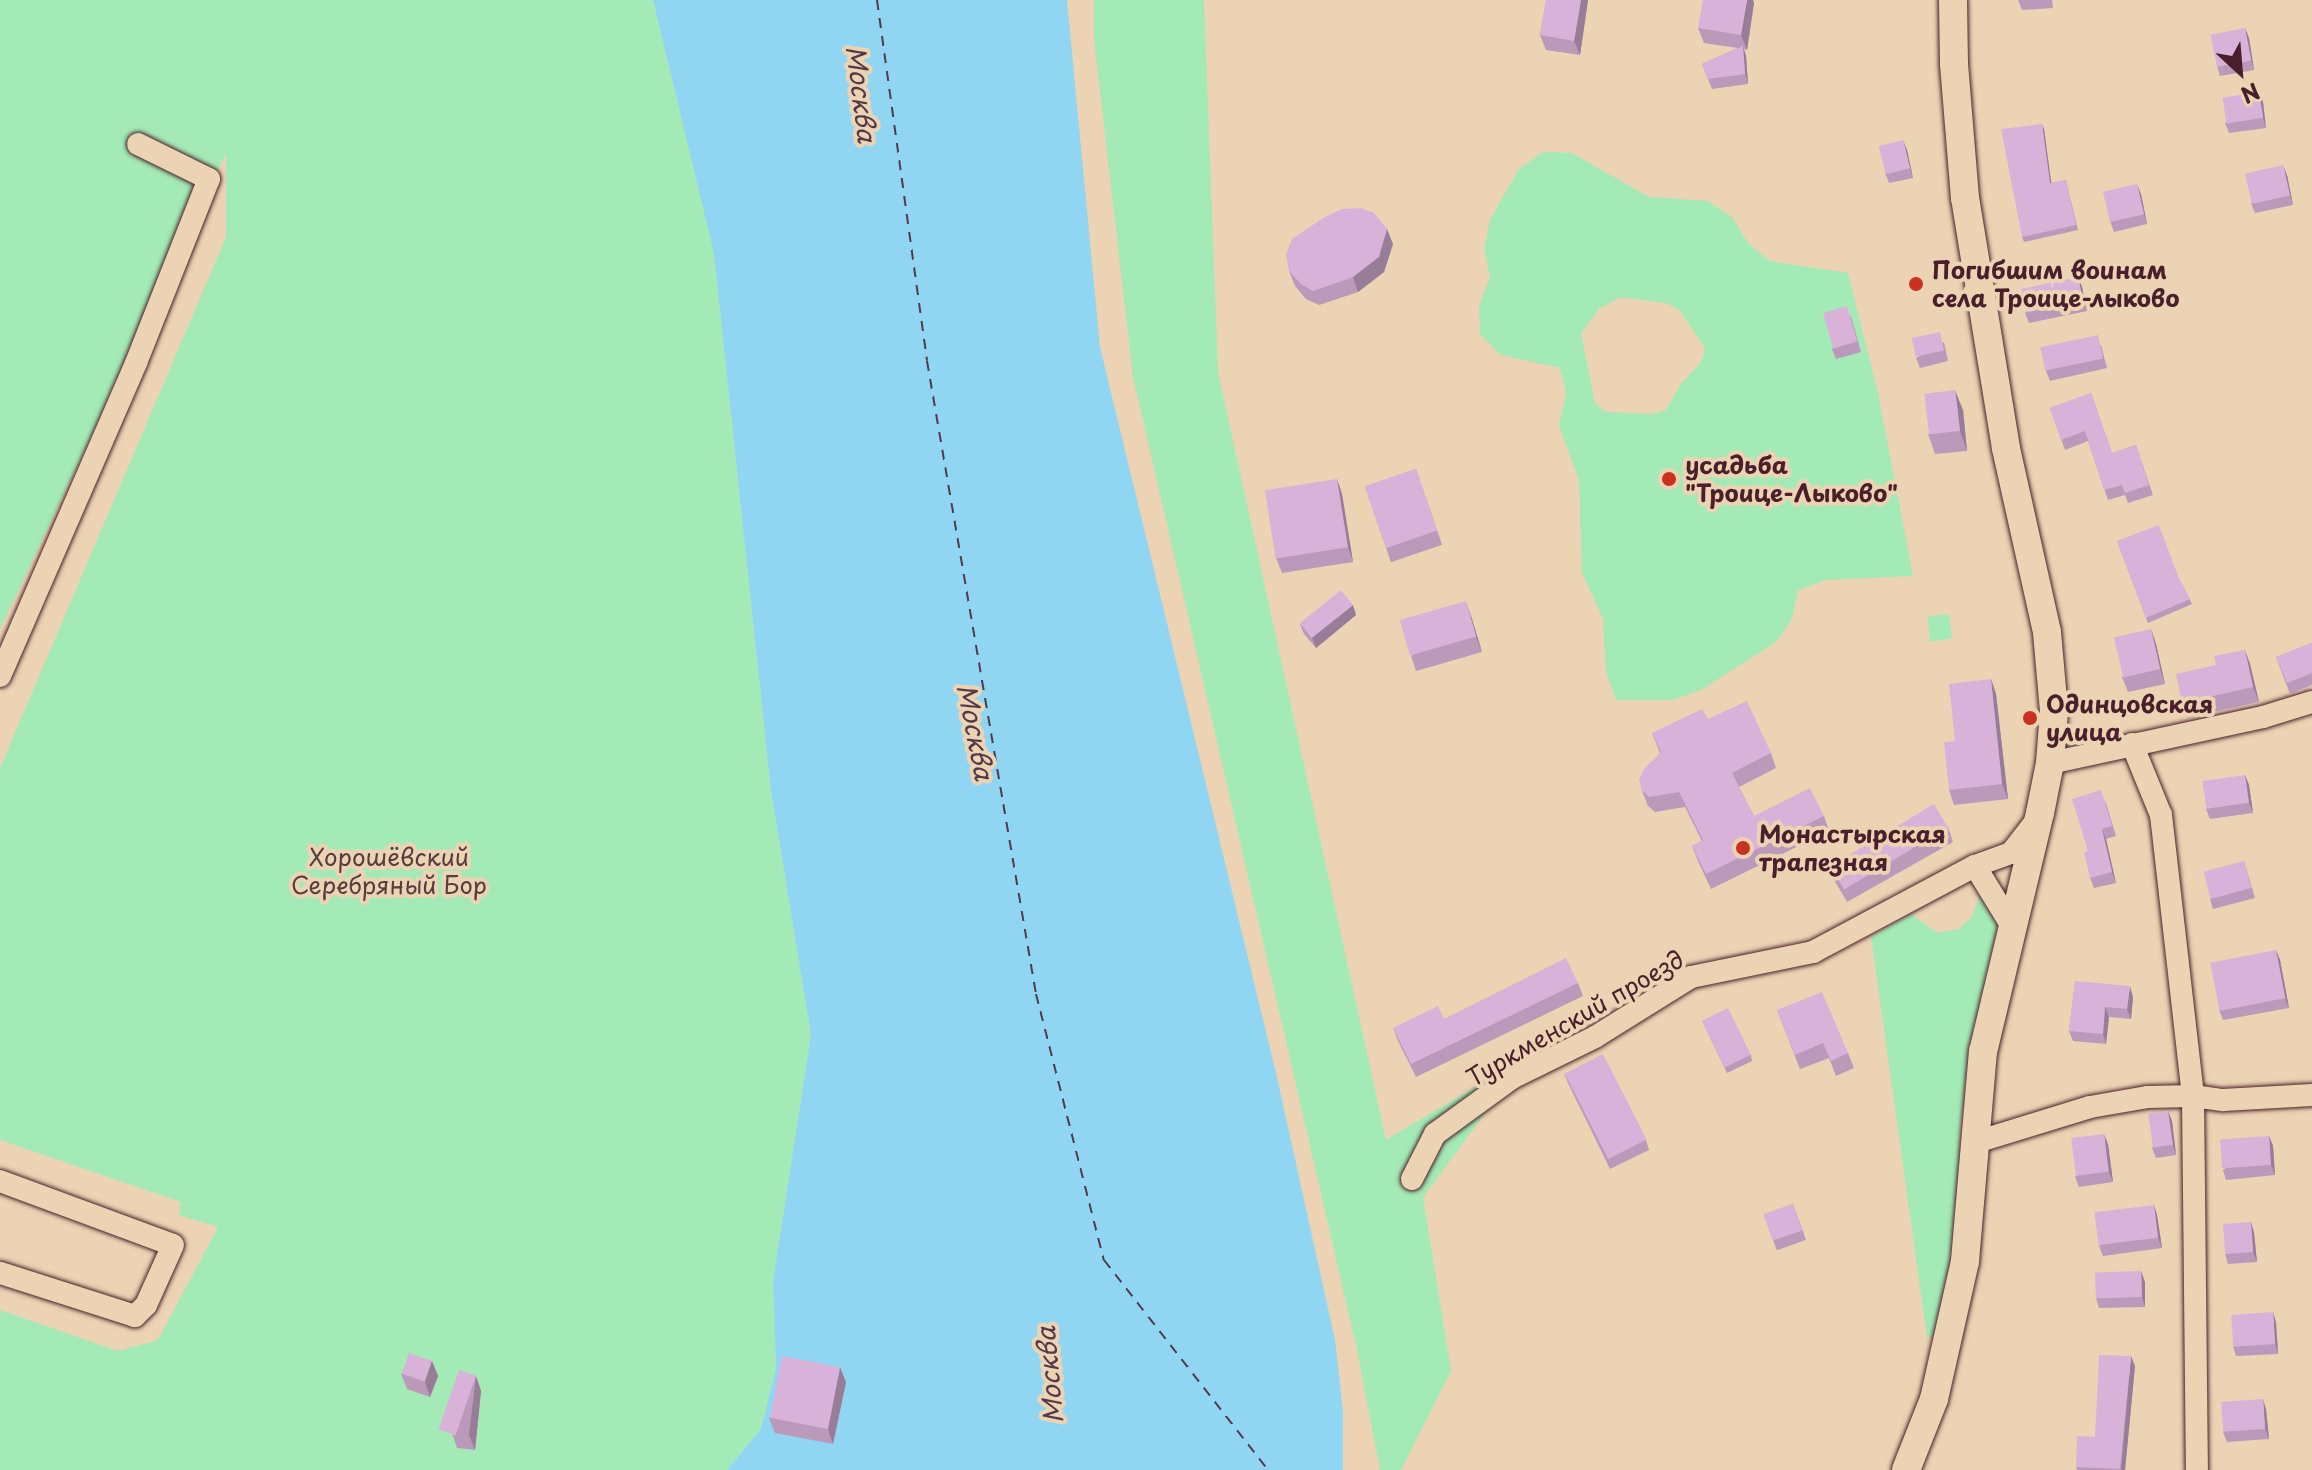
<!DOCTYPE html>
<html>
<head>
<meta charset="utf-8">
<style>
	body { margin:0 }
	#map { position:relative; width:2312px; height:1470px; overflow:hidden; background:#ecd3b4; font-family:"Playpen Sans",sans-serif }
	div>[style] { position:absolute }
	.green>* { inset:0; background:#a4eab6; transform-origin:0 0 }
	.water>* { inset:0; background:#90d6f2 }
	.ferry>* { height:2px; margin-top:-1px; transform-origin:0; background:repeating-linear-gradient(90deg,#543a49 0 10px,transparent 0 18px) }
	.roads { filter:drop-shadow(0 0 2px #4a1f2b) drop-shadow(0 0 2px #4a1f2b) }
	.minor>* { height:22px; margin:-11px; padding:0 11px; transform-origin:11px; border-radius:11px; background:#ecd3b4 }
	.tertiary>* { height:28px; margin:-14px; padding:0 14px; transform-origin:14px; border-radius:14px; background:#ecd3b4 }
	.wall>* { inset:0; background:#b9b; transform-origin:0 0 }
	.shaded-wall>* { inset:0; background:#987d99 }
	.building>* { inset:0; background:#d9b2da; transform-origin:0 0 }
	.dots>* { width:22px; height:22px; translate:-50% -50%; box-sizing:border-box; border:4px solid #ecd3b4; border-radius:50% }
	span { translate:-50% -50%; white-space:nowrap; text-align:center; line-height:1.15; -webkit-text-stroke:8px #ecd3b4; paint-order:stroke }
	.poi-label { font-size:24px; color:#4a1f2b; font-weight:700 }
	.left { translate:0 -50%; text-align:left }
	.park-label { font-size:24px; color:#583d40 }
	.street-label { font-size:24px; color:#4a1f2b }
	.water-label { font-size:26px; color:#543a49; font-style:italic }
	.north { position:absolute; left:2200px; top:32px; width:80px; height:80px; -webkit-text-stroke:6px #ecd3b4; paint-order:stroke; rotate:154deg; font-size:22px; font-weight:700; line-height:32px; text-align:center; color:#4a1f2b }
	.north::after { content:''; display:block; margin:auto; width:28px; height:36px; background:#4a1f2b; clip-path:polygon(50% 0,100% 100%,50% 72%,0 100%) }
</style>
</head>
<body>
<div id="map">
	<div class="green">
		<i style="clip-path:polygon(0 0,653px 0,714px 254px,771px 791px,811px 1035px,773px 1281px,776px 1368px,761px 1429px,727px 1470px,0 1470px,0 1310px,118px 1351px,158px 1340px,218px 1227px,179px 1215px,181px 1202px,0 1140px,0 768px,226px 237px,226px 153px,0 629px)"></i>
		<i style="clip-path:polygon(1094px 0,1204px 0,1218px 372px,1386px 1140px,1488px 1079px,1495px 1100px,1423px 1197px,1451px 1371px,1401px 1470px,1380px 1470px,1357px 1350px,1133px 377px,1094px 39px)"></i>
		<i style="clip-path:polygon(evenodd,1543px 152px,1572px 153px,1649px 197px,1708px 201px,1733px 218px,1748px 243px,1770px 261px,1848px 273px,1878px 393px,1913px 576px,1826px 580px,1798px 590px,1792px 619px,1776px 642px,1701px 690px,1673px 700px,1616px 700px,1606px 672px,1603px 619px,1582px 573px,1579px 481px,1559px 425px,1566px 394px,1560px 368px,1501px 355px,1480px 334px,1479px 306px,1490px 277px,1484px 249px,1490px 220px,1518px 170px,1543px 152px,1620px 297px,1666px 303px,1680px 311px,1705px 348px,1701px 362px,1681px 384px,1666px 410px,1652px 414px,1606px 412px,1595px 403px,1581px 333px,1599px 309px,1620px 297px)"></i>
		<i style="left:1949px;top:614px;width:25px;height:22px;rotate:83deg"></i>
		<i style="clip-path:polygon(1980px 895px,1998px 915px,1996px 955px,1972px 1044px,1960px 1127px,1958px 1247px,1941px 1339px,1927px 1337px,1871px 937px,1911px 914px,1938px 933px,1959px 929px,1972px 917px)"></i>
	</div>
	<div class="water">
		<i style="clip-path:polygon(653px 0,1067px 0,1100px 347px,1276px 1073px,1335px 1340px,1343px 1411px,1343px 1470px,727px 1470px,761px 1429px,776px 1368px,773px 1281px,811px 1035px,771px 791px,714px 254px)"></i>
	</div>
	<div class="ferry">
		<i style="left:877px;top:0;width:364px;rotate:82.1deg"></i>
		<i style="left:927px;top:361px;width:642px;rotate:80.23deg"></i>
		<i style="left:1036px;top:994px;width:275px;rotate:75.7deg"></i>
		<i style="left:1104px;top:1260px;width:266px;rotate:52deg"></i>
	</div>
	<div class="roads">
		<div class="minor">
			<i style="left:0;top:676px;width:341px;rotate:-66.5deg"></i>
			<i style="left:136px;top:363px;width:198px;rotate:-68.4deg"></i>
			<i style="left:209px;top:179px;width:79px;rotate:-153.8deg"></i>
			<i style="left:2132px;top:744px;width:77px;rotate:67.8deg"></i>
			<i style="left:2161px;top:815px;width:283px;rotate:83.5deg"></i>
			<i style="left:2193px;top:1096px;width:374px;rotate:89.4deg"></i>
			<i style="left:2050px;top:763px;width:218px;rotate:-12.2deg"></i>
			<i style="left:2263px;top:717px;width:51px;rotate:-17deg"></i>
			<i style="left:1975px;top:866px;width:73px;rotate:58.5deg"></i>
			<i style="left:1973px;top:1143px;width:122px;rotate:-17.1deg"></i>
			<i style="left:2090px;top:1107px;width:59px;rotate:-9.8deg"></i>
			<i style="left:2148px;top:1097px;width:45px;rotate:-1.3deg"></i>
			<i style="left:2193px;top:1096px;width:30px;rotate:8deg"></i>
			<i style="left:2223px;top:1100px;width:89px;rotate:-3.2deg"></i>
			<i style="left:1412px;top:1179px;width:51px;rotate:-62.9deg"></i>
			<i style="left:1435px;top:1134px;width:95px;rotate:-36deg"></i>
			<i style="left:1512px;top:1078px;width:93px;rotate:-26.3deg"></i>
			<i style="left:1595px;top:1037px;width:113px;rotate:-32deg"></i>
			<i style="left:1691px;top:977px;width:125px;rotate:-11.6deg"></i>
			<i style="left:1813px;top:952px;width:183px;rotate:-28deg"></i>
			<i style="left:1975px;top:866px;width:38px;rotate:-20deg"></i>
			<i style="left:2011px;top:853px;width:37px;rotate:-52deg"></i>
			<i style="left:0;top:1181px;width:184px;rotate:20.3deg"></i>
			<i style="left:173px;top:1245px;width:66px;rotate:114.2deg"></i>
			<i style="left:146px;top:1305px;width:16px;rotate:135deg"></i>
			<i style="left:135px;top:1316px;width:142px;rotate:-162.3deg"></i>
		</div>
		<div class="tertiary">
			<i style="left:1906px;top:1470px;width:76px;rotate:-68.5deg"></i>
			<i style="left:1934px;top:1399px;width:141px;rotate:-77.3deg"></i>
			<i style="left:1965px;top:1261px;width:210px;rotate:-85.1deg"></i>
			<i style="left:1983px;top:1052px;width:246px;rotate:-76.6deg"></i>
			<i style="left:2040px;top:813px;width:51px;rotate:-78.7deg"></i>
			<i style="left:2050px;top:763px;width:52px;rotate:-85.6deg"></i>
			<i style="left:2054px;top:711px;width:79px;rotate:-95.1deg"></i>
			<i style="left:2047px;top:632px;width:189px;rotate:-102.6deg"></i>
			<i style="left:2006px;top:448px;width:253px;rotate:-99.3deg"></i>
			<i style="left:1965px;top:198px;width:134px;rotate:-94.7deg"></i>
			<i style="left:1954px;top:64px;width:64px;rotate:-90.9deg"></i>
		</div>
	</div>
	<div class="wall">
		<i style="clip-path:polygon(1546px 0,1588px 0,1580px 55px,1546px 50px,1540px 35px)"></i>
		<i style="clip-path:polygon(2018px 0,2052px 0,2053px 8px,2022px 10px)"></i>
		<i style="clip-path:polygon(1754px 3px,1747px 50px,1744px 49px,1746px 56px,1748px 84px,1712px 89px,1702px 64px,1738px 48px,1704px 43px,1698px 28px)"></i>
		<i style="clip-path:polygon(2245px 28px,2249px 38px,2254px 70px,2220px 76px,2217px 66px)"></i>
		<i style="clip-path:polygon(2259px 92px,2263px 102px,2266px 128px,2229px 133px,2225px 123px)"></i>
		<i style="clip-path:polygon(2044px 129px,2051px 183px,2066px 180px,2078px 230px,2024px 242px,2022px 237px)"></i>
		<i style="clip-path:polygon(1907px 150px,1913px 178px,1889px 183px,1885px 173px)"></i>
		<i style="clip-path:polygon(2287px 175px,2293px 205px,2255px 213px,2251px 203px)"></i>
		<i style="clip-path:polygon(2141px 194px,2147px 224px,2114px 232px,2110px 221px)"></i>
		<i style="clip-path:polygon(1393px 244px,1384px 272px,1358px 292px,1319px 305px,1306px 299px,1295px 286px,1289px 271px)"></i>
		<i style="clip-path:polygon(2078px 277px,2082px 287px,2087px 311px,2029px 323px,2025px 313px)"></i>
		<i style="clip-path:polygon(1851px 316px,1861px 352px,1836px 359px,1832px 349px)"></i>
		<i style="clip-path:polygon(1944px 342px,1948px 361px,1920px 368px,1916px 358px)"></i>
		<i style="clip-path:polygon(2101px 345px,2107px 368px,2050px 381px,2046px 371px)"></i>
		<i style="clip-path:polygon(2091px 393px,2112px 453px,2136px 445px,2153px 495px,2128px 503px,2125px 495px,2108px 500px,2088px 441px,2065px 450px,2050px 408px)"></i>
		<i style="clip-path:polygon(1963px 410px,1967px 451px,1935px 454px,1928px 434px)"></i>
		<i style="left:1416px;top:469px;width:80px;height:54px;rotate:71deg"></i>
		<i style="clip-path:polygon(1337px 479px,1342px 494px,1353px 562px,1282px 573px,1276px 558px)"></i>
		<i style="clip-path:polygon(2117px 541px,2178px 577px,2192px 604px,2148px 623px)"></i>
		<i style="clip-path:polygon(1356px 615px,1316px 648px,1304px 634px,1300px 624px)"></i>
		<i style="clip-path:polygon(1471px 616px,1482px 652px,1416px 671px,1411px 656px)"></i>
		<i style="clip-path:polygon(2151px 629px,2156px 644px,2165px 684px,2128px 692px,2122px 677px)"></i>
		<i style="clip-path:polygon(2312px 643px,2312px 685px,2290px 694px,2276px 657px)"></i>
		<i style="clip-path:polygon(2245px 650px,2250px 664px,2259px 702px,2188px 718px,2182px 703px,2216px 665px)"></i>
		<i style="clip-path:polygon(1991px 679px,1996px 694px,2008px 799px,1954px 805px,1949px 790px,1955px 741px)"></i>
		<i style="clip-path:polygon(1708px 719px,1771px 753px,1776px 768px,1739px 787px,1754px 816px,1824px 816px,1829px 831px,1711px 889px,1698px 861px,1692px 846px,1702px 841px,1685px 807px,1655px 812px,1648px 806px,1642px 791px,1660px 753px,1652px 733px)"></i>
		<i style="clip-path:polygon(2245px 775px,2249px 785px,2253px 813px,2210px 819px,2206px 809px)"></i>
		<i style="clip-path:polygon(2105px 800px,2116px 836px,2106px 839px,2116px 883px,2094px 888px,2090px 878px,2088px 851px)"></i>
		<i style="clip-path:polygon(1948px 827px,1953px 842px,1847px 902px,1833px 878px,1828px 863px)"></i>
		<i style="clip-path:polygon(2244px 861px,2255px 898px,2213px 909px,2210px 899px)"></i>
		<i style="clip-path:polygon(2276px 950px,2280px 960px,2289px 1008px,2223px 1020px,2219px 1010px)"></i>
		<i style="clip-path:polygon(2075px 981px,2133px 997px,2131px 1019px,2109px 1017px,2106px 1044px,2073px 1041px,2069px 1031px)"></i>
		<i style="clip-path:polygon(1578px 983px,1583px 996px,1416px 1077px,1398px 1041px,1393px 1028px,1444px 1019px)"></i>
		<i style="clip-path:polygon(1777px 1010px,1848px 1053px,1854px 1068px,1836px 1076px,1829px 1058px,1800px 1069px)"></i>
		<i style="clip-path:polygon(1704px 1025px,1751px 1055px,1752px 1061px,1727px 1073px)"></i>
		<i style="clip-path:polygon(1564px 1073px,1646px 1140px,1649px 1150px,1610px 1169px,1568px 1083px)"></i>
		<i style="clip-path:polygon(2168px 1111px,2172px 1121px,2176px 1155px,2156px 1158px,2152px 1148px)"></i>
		<i style="clip-path:polygon(2269px 1136px,2273px 1146px,2275px 1175px,2226px 1180px,2223px 1170px)"></i>
		<i style="clip-path:polygon(2108px 1144px,2113px 1182px,2079px 1187px,2075px 1177px)"></i>
		<i style="left:1793px;top:1204px;width:38px;height:31px;rotate:70deg"></i>
		<i style="clip-path:polygon(2154px 1205px,2157px 1215px,2162px 1248px,2103px 1256px,2099px 1246px)"></i>
		<i style="clip-path:polygon(2251px 1222px,2254px 1233px,2257px 1262px,2228px 1264px,2225px 1254px)"></i>
		<i style="clip-path:polygon(2145px 1282px,2145px 1307px,2099px 1308px,2096px 1298px)"></i>
		<i style="clip-path:polygon(2276px 1322px,2278px 1354px,2236px 1356px,2233px 1346px)"></i>
		<i style="clip-path:polygon(432px 1361px,438px 1376px,430px 1397px,407px 1389px,401px 1374px)"></i>
		<i style="clip-path:polygon(2135px 1366px,2125px 1470px,2077px 1470px,2076px 1467px,2095px 1437px)"></i>
		<i style="clip-path:polygon(476px 1376px,481px 1391px,475px 1450px,457px 1448px,452px 1433px)"></i>
		<i style="clip-path:polygon(846px 1382px,833px 1444px,775px 1433px,769px 1418px)"></i>
		<i style="clip-path:polygon(2266px 1409px,2269px 1439px,2227px 1442px,2223px 1432px)"></i>
	</div>
	<div class="shaded-wall">
		<i style="clip-path:polygon(1581px 0,1588px 0,1580px 55px,1574px 41px)"></i>
		<i style="clip-path:polygon(1747px 0,1753px 0,1754px 3px,1747px 50px,1741px 35px)"></i>
		<i style="clip-path:polygon(2245px 28px,2249px 38px,2254px 70px,2251px 60px)"></i>
		<i style="clip-path:polygon(1743px 46px,1746px 56px,1748px 84px,1745px 74px)"></i>
		<i style="clip-path:polygon(2259px 92px,2263px 102px,2266px 128px,2263px 118px)"></i>
		<i style="clip-path:polygon(2042px 124px,2044px 129px,2052px 188px,2050px 183px)"></i>
		<i style="clip-path:polygon(1903px 140px,1907px 150px,1913px 178px,1910px 168px)"></i>
		<i style="clip-path:polygon(2283px 165px,2287px 175px,2293px 205px,2290px 195px)"></i>
		<i style="clip-path:polygon(2137px 184px,2141px 194px,2147px 224px,2144px 214px)"></i>
		<i style="clip-path:polygon(1387px 229px,1393px 244px,1384px 272px,1358px 292px,1353px 277px)"></i>
		<i style="clip-path:polygon(2078px 277px,2082px 287px,2087px 311px,2083px 300px)"></i>
		<i style="clip-path:polygon(1955px 390px,1963px 410px,1967px 451px,1960px 431px)"></i>
		<i style="clip-path:polygon(1337px 479px,1342px 494px,1353px 562px,1348px 547px)"></i>
		<i style="clip-path:polygon(1466px 601px,1471px 616px,1482px 652px,1476px 637px)"></i>
		<i style="clip-path:polygon(1353px 605px,1356px 615px,1316px 648px,1312px 638px)"></i>
		<i style="clip-path:polygon(2151px 629px,2156px 644px,2165px 684px,2160px 669px)"></i>
		<i style="clip-path:polygon(2245px 650px,2250px 664px,2259px 702px,2253px 687px)"></i>
		<i style="clip-path:polygon(1991px 679px,1996px 694px,2008px 799px,2002px 784px)"></i>
		<i style="clip-path:polygon(2245px 775px,2249px 785px,2253px 813px,2249px 803px)"></i>
		<i style="clip-path:polygon(2102px 829px,2106px 839px,2116px 883px,2112px 872px)"></i>
		<i style="clip-path:polygon(2276px 950px,2280px 960px,2289px 1008px,2285px 998px)"></i>
		<i style="clip-path:polygon(2130px 986px,2133px 997px,2131px 1019px,2127px 1009px)"></i>
		<i style="clip-path:polygon(2105px 1007px,2109px 1017px,2106px 1044px,2103px 1034px)"></i>
		<i style="clip-path:polygon(2168px 1111px,2172px 1121px,2176px 1155px,2173px 1145px)"></i>
		<i style="clip-path:polygon(2104px 1134px,2108px 1144px,2113px 1182px,2109px 1172px)"></i>
		<i style="clip-path:polygon(2269px 1136px,2273px 1146px,2275px 1175px,2271px 1165px)"></i>
		<i style="clip-path:polygon(2154px 1205px,2157px 1215px,2162px 1248px,2158px 1238px)"></i>
		<i style="clip-path:polygon(2251px 1222px,2254px 1233px,2257px 1262px,2253px 1252px)"></i>
		<i style="clip-path:polygon(2141px 1271px,2145px 1282px,2145px 1307px,2142px 1297px)"></i>
		<i style="clip-path:polygon(2273px 1312px,2276px 1322px,2278px 1354px,2275px 1344px)"></i>
		<i style="clip-path:polygon(2131px 1356px,2135px 1366px,2125px 1470px,2121px 1470px)"></i>
		<i style="clip-path:polygon(432px 1361px,438px 1376px,430px 1397px,425px 1382px)"></i>
		<i style="clip-path:polygon(840px 1367px,846px 1382px,833px 1444px,828px 1429px)"></i>
		<i style="clip-path:polygon(476px 1376px,481px 1391px,475px 1450px,469px 1435px)"></i>
		<i style="clip-path:polygon(2263px 1399px,2266px 1409px,2269px 1439px,2265px 1429px)"></i>
	</div>
	<div class="building">
		<i style="clip-path:polygon(1546px 0,1581px 0,1574px 41px,1540px 35px)"></i>
		<i style="clip-path:polygon(1703px 0,1747px 0,1741px 35px,1698px 28px)"></i>
		<i style="left:2245px;top:28px;width:33px;height:35px;rotate:79deg"></i>
		<i style="clip-path:polygon(1743px 46px,1745px 74px,1708px 79px,1702px 64px)"></i>
		<i style="left:2259px;top:92px;width:26px;height:37px;rotate:81deg"></i>
		<i style="clip-path:polygon(2042px 124px,2050px 183px,2066px 180px,2076px 225px,2022px 237px,2001px 129px)"></i>
		<i style="left:1903px;top:140px;width:29px;height:25px;rotate:76deg"></i>
		<i style="left:2283px;top:165px;width:31px;height:39px;rotate:77deg"></i>
		<i style="left:2137px;top:184px;width:31px;height:35px;rotate:77deg"></i>
		<i style="clip-path:polygon(1361px 208px,1374px 213px,1387px 229px,1379px 257px,1353px 277px,1313px 291px,1301px 284px,1289px 271px,1286px 254px,1292px 239px,1323px 218px,1342px 209px)"></i>
		<i style="left:2078px;top:277px;width:24px;height:58px;rotate:78deg"></i>
		<i style="left:1847px;top:306px;width:37px;height:25px;rotate:74deg"></i>
		<i style="left:1940px;top:332px;width:19px;height:29px;rotate:78deg"></i>
		<i style="left:2098px;top:335px;width:24px;height:59px;rotate:78deg"></i>
		<i style="left:1955px;top:390px;width:41px;height:31px;rotate:83deg"></i>
		<i style="clip-path:polygon(2091px 393px,2112px 453px,2136px 445px,2149px 485px,2125px 493px,2122px 485px,2104px 490px,2085px 431px,2061px 440px,2050px 408px)"></i>
		<i style="left:1416px;top:469px;width:65px;height:54px;rotate:71deg"></i>
		<i style="left:1337px;top:479px;width:69px;height:73px;rotate:81deg"></i>
		<i style="clip-path:polygon(2159px 525px,2178px 576px,2190px 599px,2146px 618px,2117px 541px)"></i>
		<i style="left:1341px;top:590px;width:19px;height:53px;rotate:51deg"></i>
		<i style="left:1466px;top:601px;width:37px;height:69px;rotate:74deg"></i>
		<i style="left:2151px;top:629px;width:41px;height:38px;rotate:77deg"></i>
		<i style="clip-path:polygon(2312px 643px,2312px 673px,2287px 683px,2276px 657px)"></i>
		<i style="clip-path:polygon(2245px 650px,2253px 687px,2182px 703px,2176px 674px,2216px 665px,2214px 656px)"></i>
		<i style="clip-path:polygon(1991px 679px,2002px 784px,1949px 790px,1944px 742px,1955px 741px,1949px 684px)"></i>
		<i style="clip-path:polygon(1747px 701px,1771px 753px,1732px 773px,1754px 816px,1810px 788px,1824px 816px,1706px 874px,1692px 846px,1703px 840px,1679px 792px,1649px 797px,1642px 791px,1639px 780px,1644px 769px,1661px 752px,1652px 733px,1702px 709px,1708px 719px)"></i>
		<i style="left:2245px;top:775px;width:28px;height:43px;rotate:82deg"></i>
		<i style="clip-path:polygon(2101px 790px,2112px 826px,2102px 829px,2112px 872px,2090px 878px,2084px 852px,2088px 851px,2072px 799px)"></i>
		<i style="left:1934px;top:804px;width:27px;height:121px;rotate:59deg"></i>
		<i style="left:2244px;top:861px;width:28px;height:42px;rotate:75deg"></i>
		<i style="left:2276px;top:950px;width:49px;height:67px;rotate:79deg"></i>
		<i style="clip-path:polygon(1566px 958px,1578px 983px,1411px 1064px,1393px 1028px,1438px 1006px,1444px 1019px)"></i>
		<i style="clip-path:polygon(2075px 981px,2130px 986px,2127px 1009px,2105px 1007px,2103px 1034px,2069px 1031px)"></i>
		<i style="clip-path:polygon(1822px 992px,1848px 1053px,1831px 1061px,1823px 1043px,1795px 1055px,1777px 1010px)"></i>
		<i style="left:1728px;top:1008px;width:52px;height:29px;rotate:64deg"></i>
		<i style="left:1603px;top:1054px;width:96px;height:43px;rotate:63deg"></i>
		<i style="left:2168px;top:1111px;width:34px;height:20px;rotate:82deg"></i>
		<i style="left:2104px;top:1134px;width:38px;height:33px;rotate:83deg"></i>
		<i style="left:2269px;top:1136px;width:29px;height:49px;rotate:86deg"></i>
		<i style="left:1793px;top:1204px;width:28px;height:31px;rotate:71deg"></i>
		<i style="left:2154px;top:1205px;width:33px;height:60px;rotate:83deg"></i>
		<i style="left:2251px;top:1222px;width:30px;height:28px;rotate:86deg"></i>
		<i style="left:2141px;top:1271px;width:26px;height:46px;rotate:88deg"></i>
		<i style="left:2273px;top:1312px;width:32px;height:42px;rotate:86deg"></i>
		<i style="left:409px;top:1353px;width:24px;height:22px;rotate:19deg"></i>
		<i style="clip-path:polygon(2099px 1355px,2131px 1356px,2120px 1469px,2076px 1467px,2077px 1436px,2095px 1437px)"></i>
		<i style="left:782px;top:1356px;width:59px;height:63px;rotate:11deg"></i>
		<i style="left:459px;top:1370px;width:18px;height:63px;rotate:19deg"></i>
		<i style="left:2263px;top:1399px;width:30px;height:42px;rotate:86deg"></i>
	</div>
	<div class="dots">
		<i style="left:1916px;top:284px;background:#c8321e"></i>
		<i style="left:1669px;top:479px;background:#c8321e"></i>
		<i style="left:2030px;top:718px;background:#c8321e"></i>
		<i style="left:1743px;top:848px;background:#c8321e"></i>
	</div>
	<div class="poi-label">
		<span class="left" style="left:1932px;top:284px">Погибшим воинам<br>села Троице-лыково</span>
		<span class="left" style="left:1685px;top:479px">усадьба<br>"Троице-Лыково"</span>
		<span class="left" style="left:2046px;top:718px">Одинцовская<br>улица</span>
		<span class="left" style="left:1759px;top:848px">Монастырская<br>трапезная</span>
	</div>
	<div class="park-label">
		<span style="left:389px;top:871px">Хорошёвский<br>Серебряный Бор</span>
	</div>
	<div class="street-label">
		<span style="left:1575px;top:1018px;rotate:-30deg">Туркменский проезд</span>
	</div>
	<div class="water-label">
		<span style="left:862px;top:94px;rotate:83deg">Москва</span>
		<span style="left:976px;top:732px;rotate:79deg">Москва</span>
		<span style="left:1049px;top:1375px;rotate:-95deg">Москва</span>
	</div>
	<div class="north">N</div>
</div>
</body>
</html>
